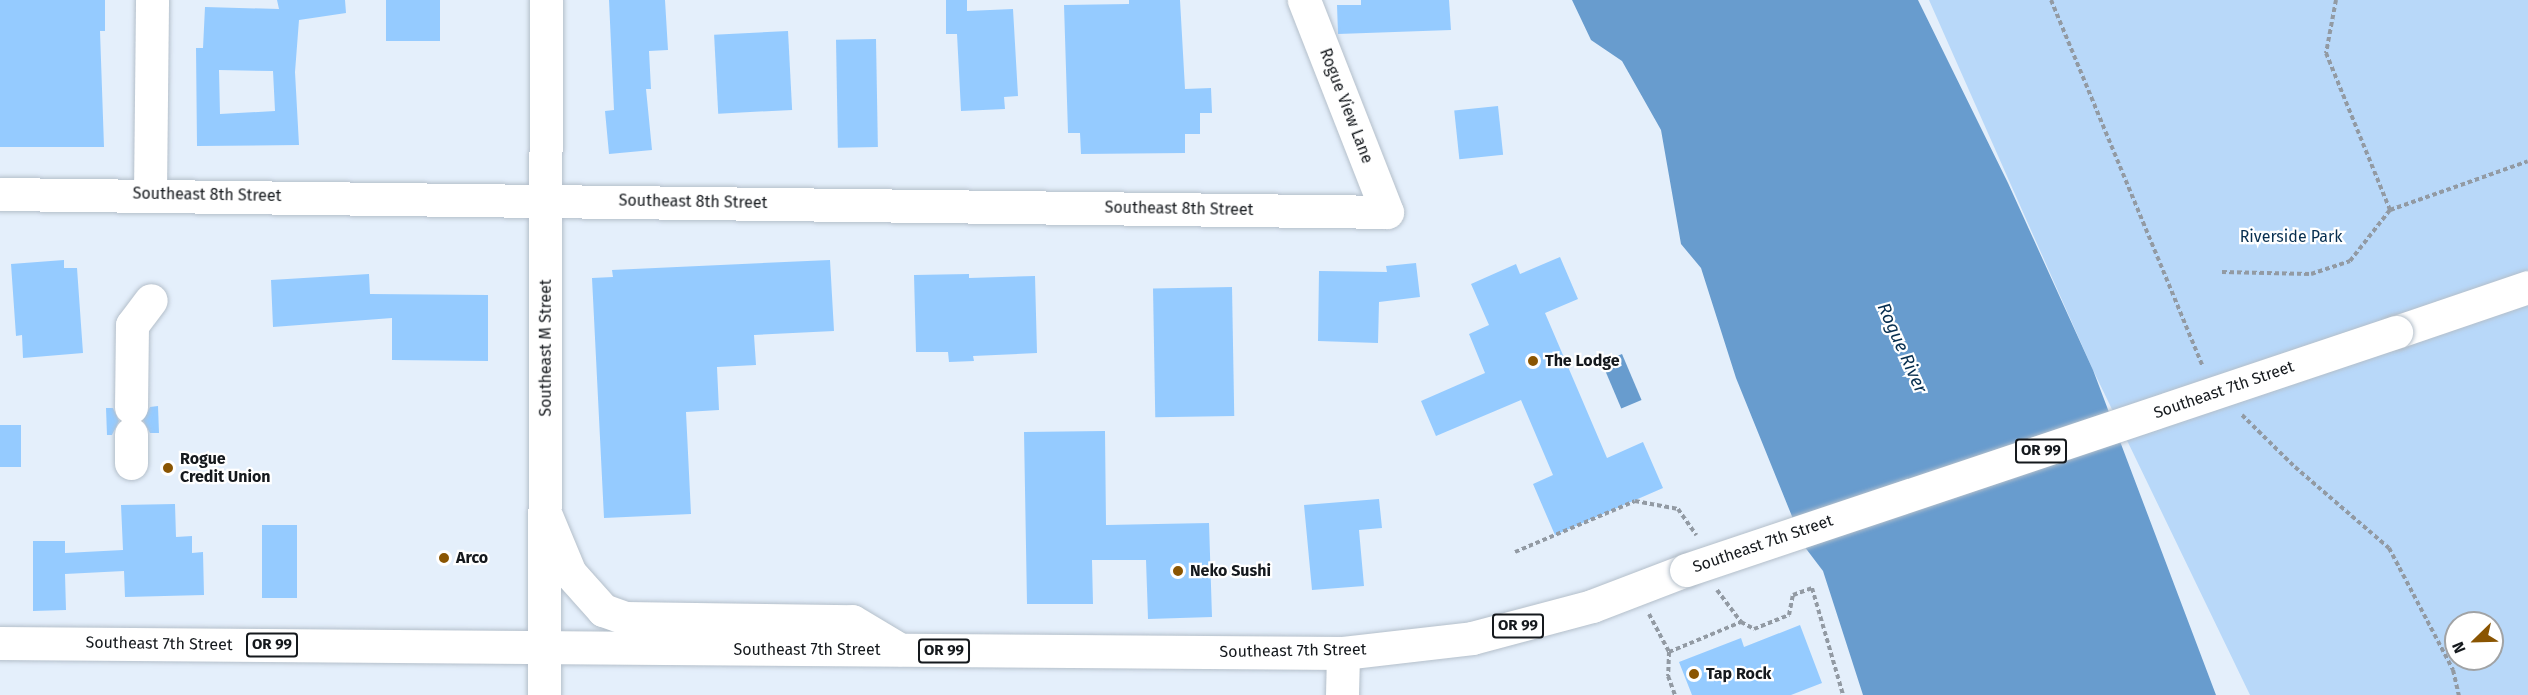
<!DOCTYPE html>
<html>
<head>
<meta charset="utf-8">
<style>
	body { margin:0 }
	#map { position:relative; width:2528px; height:695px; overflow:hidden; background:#e4effb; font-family:"Fira Sans",sans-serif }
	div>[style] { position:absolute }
	.green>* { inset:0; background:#b8d8f9 }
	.water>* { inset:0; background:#689cce; transform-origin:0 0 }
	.building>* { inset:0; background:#95cbff; transform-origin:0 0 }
	.path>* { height:4px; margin-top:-2px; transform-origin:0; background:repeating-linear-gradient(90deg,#929aa3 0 4.5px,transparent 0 7.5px) }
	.roads { filter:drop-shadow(0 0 2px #b4bfca) drop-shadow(0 0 2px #b4bfca) }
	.minor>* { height:33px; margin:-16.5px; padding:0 16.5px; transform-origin:16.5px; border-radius:16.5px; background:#fff }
	.highway>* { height:33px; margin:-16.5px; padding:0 16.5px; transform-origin:16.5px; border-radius:16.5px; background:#fff }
	.bridges { filter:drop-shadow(0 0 2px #b4bfca) drop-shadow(0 0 2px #b4bfca) }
	.highway-bridge>* { height:33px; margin:-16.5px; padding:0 16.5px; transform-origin:16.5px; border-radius:16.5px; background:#fff }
	.dots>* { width:16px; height:16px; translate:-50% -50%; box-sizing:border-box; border:3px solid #fff; border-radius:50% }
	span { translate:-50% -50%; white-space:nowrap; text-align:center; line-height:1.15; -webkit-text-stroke:4.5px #fff; paint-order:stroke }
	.shield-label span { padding:2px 4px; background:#fff; border:2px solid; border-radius:4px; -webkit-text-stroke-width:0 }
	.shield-label { font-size:15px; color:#15191d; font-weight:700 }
	.street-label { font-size:16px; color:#15191d }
	.park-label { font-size:16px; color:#062e4f }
	.poi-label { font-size:16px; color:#15191d; font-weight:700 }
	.left { translate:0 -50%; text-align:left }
	.water-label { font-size:18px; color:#062e4f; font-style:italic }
	.north { position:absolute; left:2444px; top:611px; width:60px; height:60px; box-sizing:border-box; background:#fff; border:2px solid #a1a3a5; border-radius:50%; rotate:247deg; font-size:16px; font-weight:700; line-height:24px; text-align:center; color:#15191d }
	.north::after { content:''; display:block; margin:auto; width:21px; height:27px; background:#8a5502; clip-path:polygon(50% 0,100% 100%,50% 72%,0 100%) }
</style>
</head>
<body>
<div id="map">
	<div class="green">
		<i style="clip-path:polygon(evenodd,1929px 0,2528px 0,2528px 695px,2250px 695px,2093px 370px,1929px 0,2456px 623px,2492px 623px,2492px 659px,2456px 659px,2456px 623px)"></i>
	</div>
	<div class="water">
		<i style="clip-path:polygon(1572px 0,1918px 0,2008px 183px,2093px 370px,2216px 695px,1863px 695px,1823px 571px,1804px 546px,1736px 378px,1701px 268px,1681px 244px,1661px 130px,1622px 61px,1591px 40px)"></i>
		<i style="left:1622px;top:354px;width:50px;height:22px;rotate:67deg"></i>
	</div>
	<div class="building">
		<i style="clip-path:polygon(0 0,105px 0,105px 31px,100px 31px,104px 147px,0 147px)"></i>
		<i style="clip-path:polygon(evenodd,277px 0,345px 0,346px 13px,299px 20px,295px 72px,299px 145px,197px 146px,196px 48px,203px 48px,205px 7px,279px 9px,277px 0,219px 70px,273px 71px,275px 111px,220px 114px,219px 70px)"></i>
		<i style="left:386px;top:0;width:54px;height:41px"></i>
		<i style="clip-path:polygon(609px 0,665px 0,668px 50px,649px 51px,651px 89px,646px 89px,652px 150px,609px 154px,605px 111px,614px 110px)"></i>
		<i style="clip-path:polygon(946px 0,967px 0,967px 11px,1013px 9px,1018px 96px,1004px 97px,1005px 109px,961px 111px,957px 34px,946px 34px)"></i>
		<i style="clip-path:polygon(1129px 0,1180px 0,1185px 89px,1211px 88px,1212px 113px,1200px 113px,1200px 134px,1185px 134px,1185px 153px,1081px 154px,1080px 133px,1068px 133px,1064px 5px,1129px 4px)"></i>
		<i style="clip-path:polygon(1361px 0,1449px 0,1451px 30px,1338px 34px,1337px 5px,1361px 5px)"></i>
		<i style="left:788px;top:31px;width:79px;height:74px;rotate:87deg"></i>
		<i style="left:876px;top:39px;width:108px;height:40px;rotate:89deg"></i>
		<i style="left:1498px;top:106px;width:49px;height:44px;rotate:84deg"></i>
		<i style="clip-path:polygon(1560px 257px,1578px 299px,1545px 313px,1607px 458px,1643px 442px,1663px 488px,1555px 535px,1533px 484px,1553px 475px,1521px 400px,1436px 436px,1421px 401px,1485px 373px,1469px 334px,1489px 325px,1471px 284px,1516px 264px,1520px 274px)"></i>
		<i style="clip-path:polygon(64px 260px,64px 268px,77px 268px,83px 353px,23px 358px,22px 335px,16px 336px,11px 264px)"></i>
		<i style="clip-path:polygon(830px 260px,834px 331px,754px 335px,756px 365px,717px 367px,719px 410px,686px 412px,691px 514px,604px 518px,592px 278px,613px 277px,612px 270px)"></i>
		<i style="clip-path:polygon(1416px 263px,1420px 297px,1379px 302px,1378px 343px,1318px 341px,1319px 271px,1387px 272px,1386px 266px)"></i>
		<i style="clip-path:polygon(369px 274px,370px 294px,488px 295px,488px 361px,392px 360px,392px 318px,273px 327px,271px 280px)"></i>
		<i style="clip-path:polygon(969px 274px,969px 278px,1035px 276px,1037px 353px,973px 356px,974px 361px,949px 362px,948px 352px,916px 352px,914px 275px)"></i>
		<i style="left:1232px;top:287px;width:129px;height:79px;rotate:89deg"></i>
		<i style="clip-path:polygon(158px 406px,159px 433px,150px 433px,143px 420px,150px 407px)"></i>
		<i style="clip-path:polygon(106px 408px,113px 408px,119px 421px,112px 435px,107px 435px)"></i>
		<i style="left:0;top:425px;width:21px;height:42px"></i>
		<i style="clip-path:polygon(1105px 431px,1106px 525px,1209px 523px,1212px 617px,1148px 619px,1146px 560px,1092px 560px,1093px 604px,1027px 604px,1024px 432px)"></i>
		<i style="clip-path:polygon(1379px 499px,1382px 528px,1359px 530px,1364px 586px,1312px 590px,1304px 505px)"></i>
		<i style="clip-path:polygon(175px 504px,176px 537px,192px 536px,192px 553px,203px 552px,204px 595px,125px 597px,124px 571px,65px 574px,66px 610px,33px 611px,33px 541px,65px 541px,65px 553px,123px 550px,121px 505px)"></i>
		<i style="left:262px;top:525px;width:35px;height:73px"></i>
		<i style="clip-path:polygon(1800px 625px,1822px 683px,1791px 695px,1692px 695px,1679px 662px,1741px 638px,1744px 647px)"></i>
	</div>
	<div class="path">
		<i style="left:2051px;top:0;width:395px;rotate:67.5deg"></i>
		<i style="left:2336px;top:0;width:54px;rotate:100.7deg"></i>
		<i style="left:2326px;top:53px;width:170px;rotate:67.8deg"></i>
		<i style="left:2222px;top:272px;width:89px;rotate:1.3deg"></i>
		<i style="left:2311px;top:274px;width:41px;rotate:-18.4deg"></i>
		<i style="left:2350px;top:261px;width:65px;rotate:-51.9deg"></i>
		<i style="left:2390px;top:210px;width:146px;rotate:-19.5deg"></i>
		<i style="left:2242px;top:415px;width:74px;rotate:44.5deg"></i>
		<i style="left:2295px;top:467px;width:124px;rotate:40.8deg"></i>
		<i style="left:2389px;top:548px;width:138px;rotate:62.3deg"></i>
		<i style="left:2453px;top:670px;width:26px;rotate:77deg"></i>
		<i style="left:1515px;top:552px;width:130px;rotate:-23deg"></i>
		<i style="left:1635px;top:501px;width:44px;rotate:10.5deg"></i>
		<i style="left:1678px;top:509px;width:32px;rotate:55deg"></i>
		<i style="left:1717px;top:590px;width:40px;rotate:53deg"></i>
		<i style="left:1649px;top:614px;width:43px;rotate:62.2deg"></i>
		<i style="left:1669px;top:652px;width:24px;rotate:92deg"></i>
		<i style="left:1668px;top:676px;width:20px;rotate:70deg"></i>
		<i style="left:1669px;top:652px;width:78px;rotate:-22.6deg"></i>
		<i style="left:1741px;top:622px;width:15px;rotate:28deg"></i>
		<i style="left:1754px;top:629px;width:38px;rotate:-22deg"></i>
		<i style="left:1789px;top:615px;width:20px;rotate:-79deg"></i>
		<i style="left:1793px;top:595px;width:20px;rotate:-20deg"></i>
		<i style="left:1812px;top:588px;width:111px;rotate:73.8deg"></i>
	</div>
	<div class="roads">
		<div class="minor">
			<i style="left:0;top:194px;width:1387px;rotate:0.74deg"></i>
			<i style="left:1387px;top:212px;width:228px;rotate:-111.4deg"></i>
			<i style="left:150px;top:194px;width:194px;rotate:-89.4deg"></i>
			<i style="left:131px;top:407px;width:82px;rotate:-89.3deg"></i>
			<i style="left:132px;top:325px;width:31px;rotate:-53deg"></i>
			<i style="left:131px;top:434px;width:29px;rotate:90deg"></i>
			<i style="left:544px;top:695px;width:695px;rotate:-89.84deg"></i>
			<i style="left:1342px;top:695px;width:42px;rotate:-88.6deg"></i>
		</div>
		<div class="highway">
			<i style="left:2396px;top:332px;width:139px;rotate:-18.8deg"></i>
			<i style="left:545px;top:513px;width:65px;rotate:67.4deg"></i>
			<i style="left:570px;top:573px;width:50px;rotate:48.3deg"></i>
			<i style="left:603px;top:610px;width:23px;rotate:20deg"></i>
			<i style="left:625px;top:618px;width:227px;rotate:0.8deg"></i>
			<i style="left:852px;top:621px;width:55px;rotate:30.8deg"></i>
			<i style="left:0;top:643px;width:1343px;rotate:0.43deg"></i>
			<i style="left:1343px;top:653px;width:130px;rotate:-6.6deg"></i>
			<i style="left:1472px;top:638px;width:124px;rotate:-14.9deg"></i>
			<i style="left:1592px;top:606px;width:101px;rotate:-21deg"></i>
		</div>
	</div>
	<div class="bridges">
		<div class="highway-bridge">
			<i style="left:1686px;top:570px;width:749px;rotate:-18.53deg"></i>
		</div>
	</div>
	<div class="dots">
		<i style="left:1533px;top:361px;background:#8a5502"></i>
		<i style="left:168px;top:468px;background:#8a5502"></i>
		<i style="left:444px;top:558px;background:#8a5502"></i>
		<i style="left:1178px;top:571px;background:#8a5502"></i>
		<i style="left:1694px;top:674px;background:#8a5502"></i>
	</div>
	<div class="shield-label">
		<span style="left:2041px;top:451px">OR 99</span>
		<span style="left:1518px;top:626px">OR 99</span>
		<span style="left:272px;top:645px">OR 99</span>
		<span style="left:944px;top:651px">OR 99</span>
	</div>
	<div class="street-label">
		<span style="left:1346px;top:106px;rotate:69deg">Rogue View Lane</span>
		<span style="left:207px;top:195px;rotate:1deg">Southeast 8th Street</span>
		<span style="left:693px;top:202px;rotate:1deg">Southeast 8th Street</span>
		<span style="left:1179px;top:209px;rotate:1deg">Southeast 8th Street</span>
		<span style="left:546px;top:348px;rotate:-90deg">Southeast M Street</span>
		<span style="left:2224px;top:390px;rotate:-19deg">Southeast 7th Street</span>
		<span style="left:1763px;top:544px;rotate:-19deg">Southeast 7th Street</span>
		<span style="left:159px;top:644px;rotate:1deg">Southeast 7th Street</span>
		<span style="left:807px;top:650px">Southeast 7th Street</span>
		<span style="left:1293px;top:651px;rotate:-1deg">Southeast 7th Street</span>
	</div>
	<div class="park-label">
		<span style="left:2291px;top:237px">Riverside Park</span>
	</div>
	<div class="poi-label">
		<span class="left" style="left:1545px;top:361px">The Lodge</span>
		<span class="left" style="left:180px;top:468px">Rogue<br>Credit Union</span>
		<span class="left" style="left:456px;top:558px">Arco</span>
		<span class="left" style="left:1190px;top:571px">Neko Sushi</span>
		<span class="left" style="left:1706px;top:674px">Tap Rock</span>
	</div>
	<div class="water-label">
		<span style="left:1902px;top:348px;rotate:66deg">Rogue River</span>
	</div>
	<div class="north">N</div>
</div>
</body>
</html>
